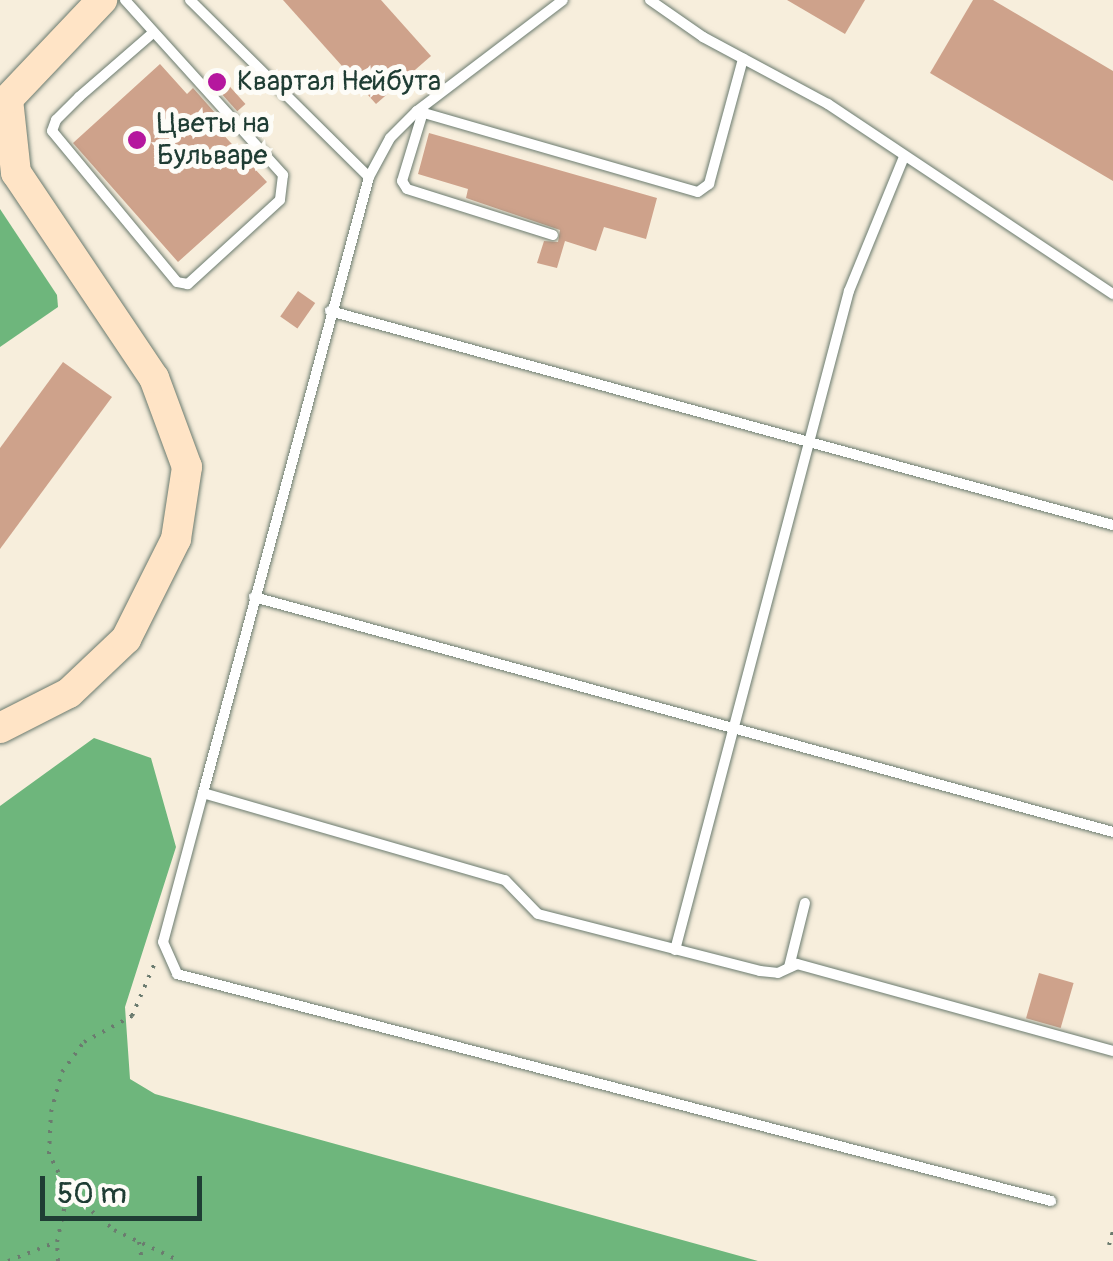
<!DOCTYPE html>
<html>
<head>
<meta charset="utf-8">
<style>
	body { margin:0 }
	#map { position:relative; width:1113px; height:1261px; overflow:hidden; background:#f7eedc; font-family:Pangolin,sans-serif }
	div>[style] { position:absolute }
	.forest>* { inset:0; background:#6eb67c }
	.building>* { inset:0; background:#cea28b; transform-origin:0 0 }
	.path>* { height:4px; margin-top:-2px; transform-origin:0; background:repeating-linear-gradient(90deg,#6b7b6f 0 2.5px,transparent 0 10.5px) }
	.roads { filter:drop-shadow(0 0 2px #6b7b6f) drop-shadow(0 0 2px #6b7b6f) }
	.service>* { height:10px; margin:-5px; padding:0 5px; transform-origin:5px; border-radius:5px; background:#fff }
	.secondary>* { height:30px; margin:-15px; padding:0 15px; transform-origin:15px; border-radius:15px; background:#ffe4c6 }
	.dots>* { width:28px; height:28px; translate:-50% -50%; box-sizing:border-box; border:5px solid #fdfcf7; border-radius:50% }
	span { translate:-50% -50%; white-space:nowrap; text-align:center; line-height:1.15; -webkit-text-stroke:10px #fdfcf7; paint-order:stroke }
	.poi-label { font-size:28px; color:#1f3d34 }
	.left { translate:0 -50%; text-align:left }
	.scale { position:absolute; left:40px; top:1176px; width:162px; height:45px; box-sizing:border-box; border:5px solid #1f3d34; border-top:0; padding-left:12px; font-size:30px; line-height:35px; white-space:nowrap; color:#1f3d34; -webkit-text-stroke:8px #fdfcf7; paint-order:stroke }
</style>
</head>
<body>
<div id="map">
	<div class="forest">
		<i style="clip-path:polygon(0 209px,57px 295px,58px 307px,0 347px)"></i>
		<i style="clip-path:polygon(94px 738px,151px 758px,176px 847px,125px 1007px,130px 1079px,155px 1094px,758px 1261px,0 1261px,0 806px)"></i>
	</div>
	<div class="building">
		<i style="clip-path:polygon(283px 0,381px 0,431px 56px,376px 104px)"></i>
		<i style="clip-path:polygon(787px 0,865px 0,845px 34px)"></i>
		<i style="clip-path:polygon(973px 0,993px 0,1113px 71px,1113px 181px,930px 73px)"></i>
		<i style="clip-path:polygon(160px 64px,187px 94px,193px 88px,224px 123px,218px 129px,267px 182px,178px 262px,73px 143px)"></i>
		<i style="left:214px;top:69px;width:47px;height:11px;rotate:48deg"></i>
		<i style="clip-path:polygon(429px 133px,657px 198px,646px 239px,604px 227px,596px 251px,565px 241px,557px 268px,537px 263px,544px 241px,558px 242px,560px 230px,466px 198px,468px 189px,418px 174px)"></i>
		<i style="left:298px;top:291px;width:21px;height:31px;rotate:35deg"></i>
		<i style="clip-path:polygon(63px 362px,112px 397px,0 549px,0 448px)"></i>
		<i style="left:1039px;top:973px;width:36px;height:47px;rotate:16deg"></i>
	</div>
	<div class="path">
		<i style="left:68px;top:1191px;width:60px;rotate:40.3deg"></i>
		<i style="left:114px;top:1230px;width:73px;rotate:25.2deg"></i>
		<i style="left:139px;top:1242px;width:19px;rotate:81deg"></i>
		<i style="left:1109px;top:1245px;width:15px;rotate:-74deg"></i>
		<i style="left:8px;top:1261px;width:49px;rotate:-21.4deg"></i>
		<i style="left:58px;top:1261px;width:19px;rotate:-93deg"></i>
		<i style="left:57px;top:1242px;width:52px;rotate:-77.8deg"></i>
		<i style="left:68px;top:1191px;width:42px;rotate:-117.2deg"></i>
		<i style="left:49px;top:1154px;width:42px;rotate:-87.3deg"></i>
		<i style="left:51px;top:1112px;width:41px;rotate:-74.6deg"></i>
		<i style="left:62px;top:1072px;width:37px;rotate:-54deg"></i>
		<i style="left:84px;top:1042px;width:55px;rotate:-28.4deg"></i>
		<i style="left:132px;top:1016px;width:56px;rotate:-66.7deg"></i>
	</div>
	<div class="roads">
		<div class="service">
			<i style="left:125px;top:0;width:236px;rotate:47.9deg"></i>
			<i style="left:283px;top:175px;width:25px;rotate:97deg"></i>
			<i style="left:280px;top:200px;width:125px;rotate:137.6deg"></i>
			<i style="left:188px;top:284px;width:11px;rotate:-170deg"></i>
			<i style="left:177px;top:282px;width:196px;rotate:-129.6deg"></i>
			<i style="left:52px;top:131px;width:12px;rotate:-70deg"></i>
			<i style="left:56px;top:120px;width:33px;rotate:-45deg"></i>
			<i style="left:79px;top:97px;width:98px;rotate:-40.9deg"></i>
			<i style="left:190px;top:0;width:252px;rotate:44.7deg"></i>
			<i style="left:369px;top:177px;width:638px;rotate:105.08deg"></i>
			<i style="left:203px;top:793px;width:314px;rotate:16.1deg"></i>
			<i style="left:505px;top:880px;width:47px;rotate:45.9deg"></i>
			<i style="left:538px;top:914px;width:229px;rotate:14.4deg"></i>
			<i style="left:760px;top:971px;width:18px;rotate:6deg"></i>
			<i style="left:778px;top:973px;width:21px;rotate:-25deg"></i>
			<i style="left:797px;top:964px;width:328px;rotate:15.4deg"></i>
			<i style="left:650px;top:0;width:65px;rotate:34.9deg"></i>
			<i style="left:703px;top:37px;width:142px;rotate:28.2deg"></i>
			<i style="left:828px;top:104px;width:343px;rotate:33.7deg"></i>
			<i style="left:417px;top:111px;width:292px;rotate:16.1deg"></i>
			<i style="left:698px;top:192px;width:14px;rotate:-36deg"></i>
			<i style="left:709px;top:184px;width:130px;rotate:-74.8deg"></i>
			<i style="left:423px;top:112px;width:72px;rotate:106.9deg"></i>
			<i style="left:402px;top:181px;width:9px;rotate:58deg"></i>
			<i style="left:407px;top:189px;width:153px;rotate:17.5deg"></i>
			<i style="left:369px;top:177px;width:44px;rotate:-61.7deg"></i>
			<i style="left:390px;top:138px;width:38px;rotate:-45deg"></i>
			<i style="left:417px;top:111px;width:183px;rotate:-37.2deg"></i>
			<i style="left:330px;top:311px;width:812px;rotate:15.29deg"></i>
			<i style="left:254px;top:597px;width:891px;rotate:15.3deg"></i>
			<i style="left:203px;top:793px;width:154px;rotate:105deg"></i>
			<i style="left:163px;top:942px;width:35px;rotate:66deg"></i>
			<i style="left:177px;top:974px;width:903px;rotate:14.56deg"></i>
			<i style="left:675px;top:950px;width:682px;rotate:-75.21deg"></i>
			<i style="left:849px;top:291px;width:145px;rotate:-67.7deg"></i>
			<i style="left:789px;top:967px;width:66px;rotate:-76deg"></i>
		</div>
		<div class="secondary">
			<i style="left:0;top:728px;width:77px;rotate:-26.9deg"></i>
			<i style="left:69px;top:693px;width:79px;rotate:-43.5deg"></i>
			<i style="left:126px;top:639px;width:112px;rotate:-63.4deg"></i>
			<i style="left:176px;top:539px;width:73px;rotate:-81.3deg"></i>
			<i style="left:187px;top:467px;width:95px;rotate:-110.3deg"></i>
			<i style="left:154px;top:378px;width:247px;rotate:-123.9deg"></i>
			<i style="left:16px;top:173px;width:74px;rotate:-96.2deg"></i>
			<i style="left:8px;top:99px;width:137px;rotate:-46.5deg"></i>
		</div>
	</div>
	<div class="dots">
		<i style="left:217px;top:82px;background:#b5179e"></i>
		<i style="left:137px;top:140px;background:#b5179e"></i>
	</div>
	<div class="poi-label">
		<span class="left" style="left:237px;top:82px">Квартал Нейбута</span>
		<span class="left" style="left:157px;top:140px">Цветы на<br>Бульваре</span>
	</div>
	<div class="scale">50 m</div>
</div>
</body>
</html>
